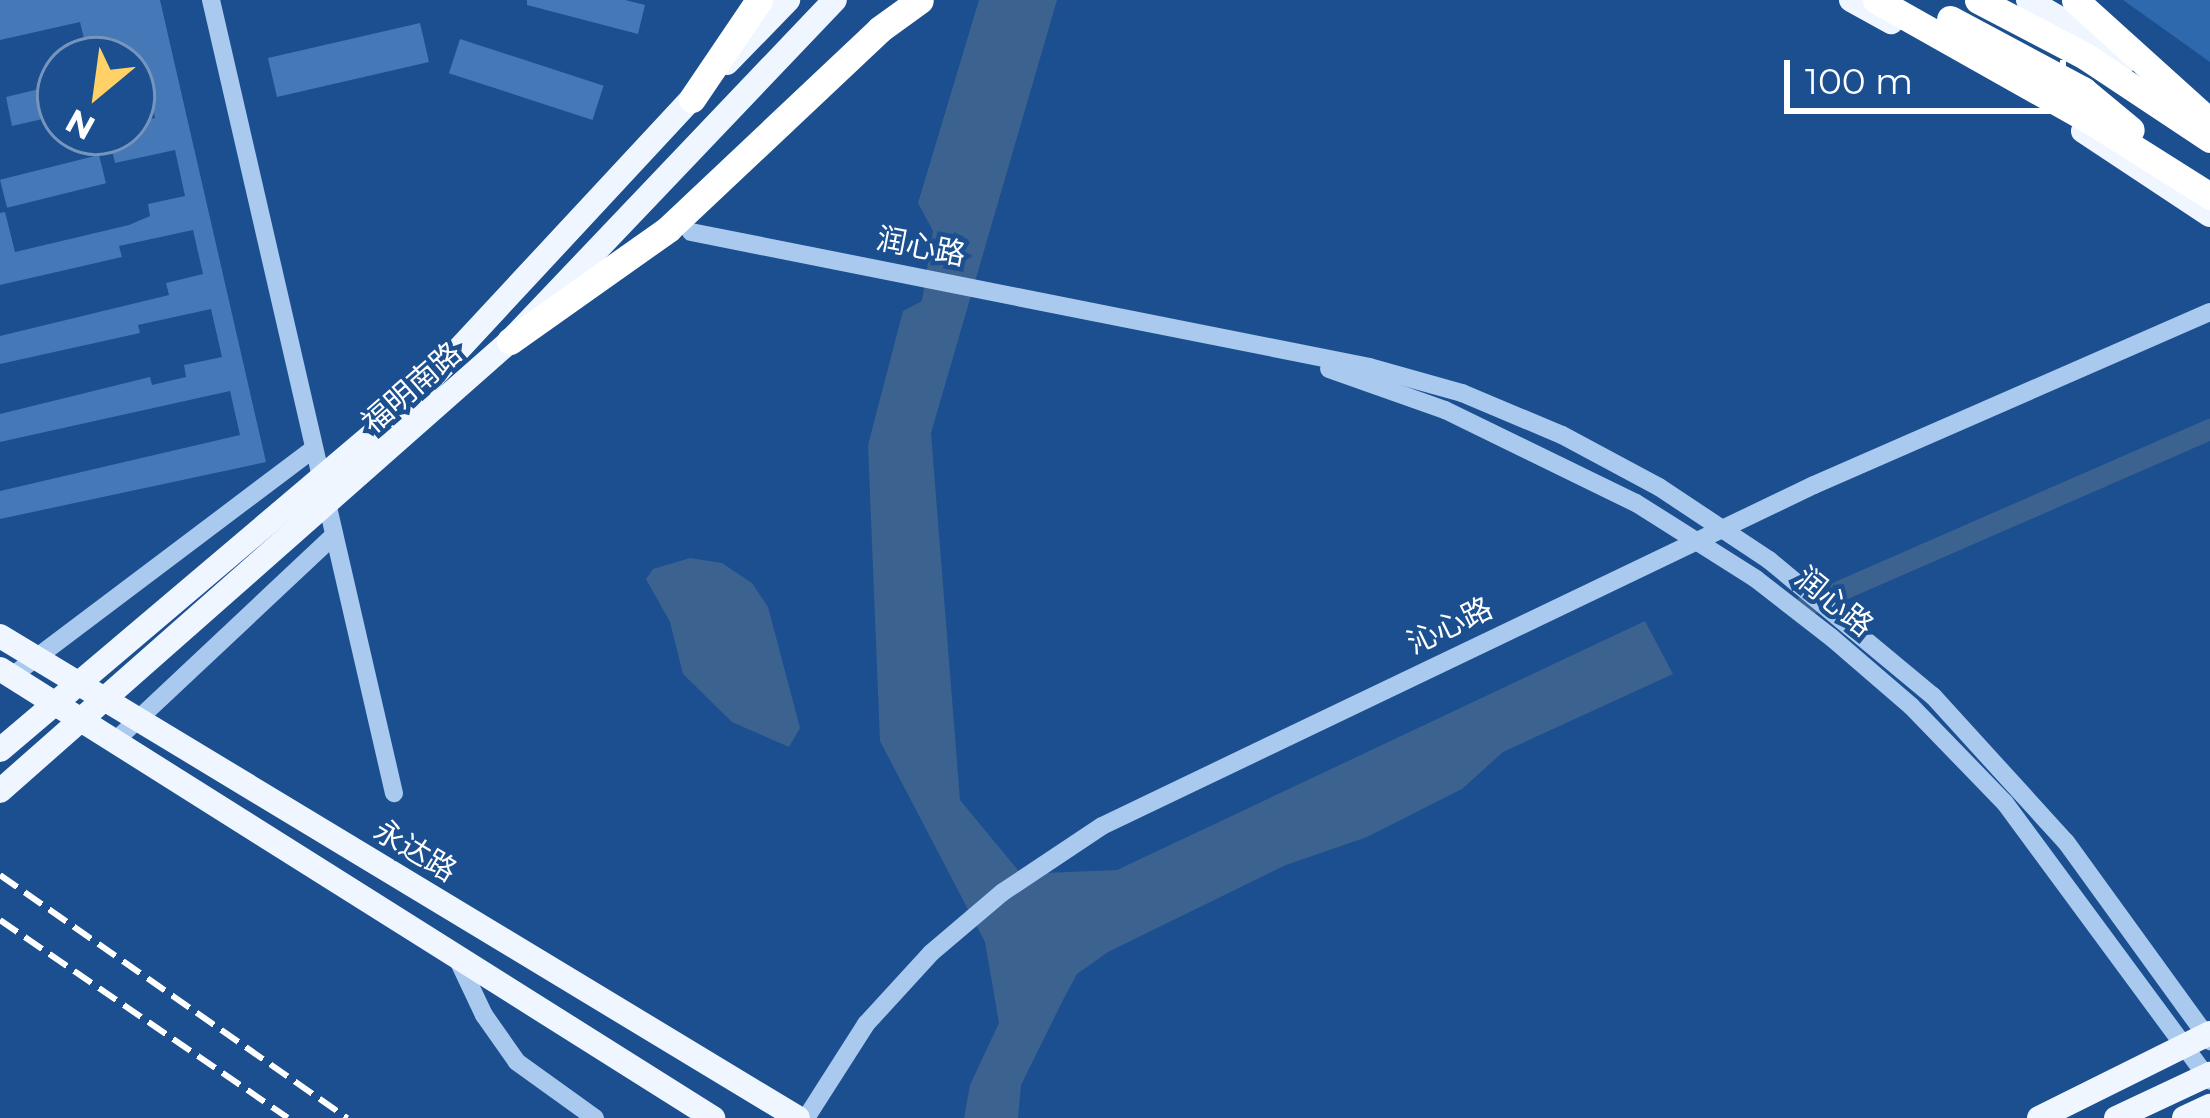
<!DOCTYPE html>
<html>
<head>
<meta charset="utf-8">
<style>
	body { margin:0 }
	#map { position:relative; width:2210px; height:1118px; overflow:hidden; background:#1b4f8f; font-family:Montserrat,"Noto Sans SC",sans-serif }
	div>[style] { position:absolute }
	.green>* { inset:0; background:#2e69ad }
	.water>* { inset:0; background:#3c6290 }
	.canal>* { height:21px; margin:-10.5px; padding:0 10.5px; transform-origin:10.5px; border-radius:10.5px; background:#3c6290 }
	.building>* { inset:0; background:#4478b7; transform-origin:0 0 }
	.minor>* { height:18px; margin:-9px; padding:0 9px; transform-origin:9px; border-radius:9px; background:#a9c9ee }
	.major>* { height:24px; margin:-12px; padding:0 12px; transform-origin:12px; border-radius:12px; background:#f0f6ff }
	.highway>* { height:27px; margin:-13.5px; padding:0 13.5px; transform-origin:13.5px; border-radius:13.5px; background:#fff }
	.rail>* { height:6px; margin-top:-3px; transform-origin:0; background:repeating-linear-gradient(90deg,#fff 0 21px,transparent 0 30px) }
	span { translate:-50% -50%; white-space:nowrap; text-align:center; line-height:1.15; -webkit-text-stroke:9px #1b4f8f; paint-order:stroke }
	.street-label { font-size:30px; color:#fff }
	.north { position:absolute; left:36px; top:36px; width:120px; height:120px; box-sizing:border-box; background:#1b4f8f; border:3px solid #7695bc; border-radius:50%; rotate:209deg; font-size:33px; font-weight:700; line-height:48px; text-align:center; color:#fff }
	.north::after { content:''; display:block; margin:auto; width:42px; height:54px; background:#ffd166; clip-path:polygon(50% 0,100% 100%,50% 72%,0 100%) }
	.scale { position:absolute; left:1784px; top:60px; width:282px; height:54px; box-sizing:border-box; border:6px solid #fff; border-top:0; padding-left:15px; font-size:36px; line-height:42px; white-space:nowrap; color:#fff; -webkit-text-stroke:9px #1b4f8f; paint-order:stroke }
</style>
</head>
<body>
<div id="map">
	<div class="green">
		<i style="clip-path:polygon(2123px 0,2210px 0,2210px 62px)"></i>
	</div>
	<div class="water">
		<i style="clip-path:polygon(979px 0,1057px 0,931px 433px,960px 800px,1021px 874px,1117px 870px,1645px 621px,1673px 674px,1503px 752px,1462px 789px,1367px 837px,1286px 865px,1108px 952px,1077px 974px,1062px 1002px,1021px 1085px,1018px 1118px,964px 1118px,970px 1085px,999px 1023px,985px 942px,880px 741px,868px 445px,903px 311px,922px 301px,933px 231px,918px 203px)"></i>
		<i style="clip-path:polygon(690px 558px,722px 563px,752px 583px,768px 607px,800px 728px,789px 747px,732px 722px,683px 674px,670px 622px,646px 579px,653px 569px)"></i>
	</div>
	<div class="canal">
		<i style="left:1802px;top:607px;width:445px;rotate:-23.6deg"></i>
	</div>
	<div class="building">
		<i style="clip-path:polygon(0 0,160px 0,266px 462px,0 519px,0 491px,240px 435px,230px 391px,0 442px,0 414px,150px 377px,152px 385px,186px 377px,184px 365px,222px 357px,211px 309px,138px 325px,140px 333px,0 364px,0 336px,169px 295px,166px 283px,203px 274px,193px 230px,119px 246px,122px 257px,0 285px,0 213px,5px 212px,15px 252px,129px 225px,150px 216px,148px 204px,185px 196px,175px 150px,115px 163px,110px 141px,132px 136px,132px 123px,155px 118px,142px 60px,89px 60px,80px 22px,0 40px)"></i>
		<i style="clip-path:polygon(527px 0,625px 0,645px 5px,638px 34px,527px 5px)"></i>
		<i style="left:420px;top:23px;width:40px;height:156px;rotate:77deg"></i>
		<i style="left:460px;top:39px;width:151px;height:36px;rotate:18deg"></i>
		<i style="clip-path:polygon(60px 84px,60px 115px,12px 126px,6px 97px)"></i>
		<i style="left:99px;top:155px;width:29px;height:102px;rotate:76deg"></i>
	</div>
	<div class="minor">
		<i style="left:211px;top:0;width:814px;rotate:77.01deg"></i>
		<i style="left:691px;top:232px;width:691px;rotate:11.26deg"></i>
		<i style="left:1369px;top:367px;width:97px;rotate:15.6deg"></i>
		<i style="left:1462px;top:393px;width:108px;rotate:22.8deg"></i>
		<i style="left:1562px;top:435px;width:110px;rotate:28.2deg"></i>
		<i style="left:1659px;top:487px;width:132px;rotate:33.6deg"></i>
		<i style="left:1769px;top:560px;width:213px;rotate:39.7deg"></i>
		<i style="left:1933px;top:696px;width:197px;rotate:47.7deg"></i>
		<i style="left:2066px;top:842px;width:246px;rotate:54.1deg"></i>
		<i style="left:1329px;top:369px;width:123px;rotate:19.5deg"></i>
		<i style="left:1445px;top:410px;width:212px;rotate:26deg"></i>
		<i style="left:1636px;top:503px;width:142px;rotate:32.3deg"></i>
		<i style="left:1756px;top:579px;width:96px;rotate:37.8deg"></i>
		<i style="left:1832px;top:638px;width:104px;rotate:40.7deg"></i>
		<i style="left:1911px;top:706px;width:135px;rotate:45.9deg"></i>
		<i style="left:2005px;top:803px;width:345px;rotate:53.6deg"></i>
		<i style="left:12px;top:676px;width:376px;rotate:-37deg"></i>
		<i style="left:116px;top:740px;width:296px;rotate:-43.2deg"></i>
		<i style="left:457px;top:958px;width:63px;rotate:64.7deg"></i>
		<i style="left:484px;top:1015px;width:57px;rotate:54.9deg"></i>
		<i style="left:517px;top:1062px;width:96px;rotate:35.7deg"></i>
		<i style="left:806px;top:1118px;width:112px;rotate:-57.4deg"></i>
		<i style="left:866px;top:1024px;width:96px;rotate:-47.5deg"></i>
		<i style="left:931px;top:953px;width:94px;rotate:-40.3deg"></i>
		<i style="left:1003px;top:892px;width:119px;rotate:-33.7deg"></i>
		<i style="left:1102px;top:826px;width:789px;rotate:-25.59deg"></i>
		<i style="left:1814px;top:485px;width:432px;rotate:-23.6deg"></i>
	</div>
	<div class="major">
		<i style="left:1851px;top:0;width:46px;rotate:28.8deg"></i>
		<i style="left:2028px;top:0;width:118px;rotate:30deg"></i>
		<i style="left:727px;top:63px;width:88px;rotate:-45.9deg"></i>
		<i style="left:2083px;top:131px;width:152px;rotate:33.5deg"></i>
		<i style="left:0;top:636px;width:932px;rotate:31.13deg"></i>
		<i style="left:0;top:669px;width:843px;rotate:32.2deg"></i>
		<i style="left:0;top:750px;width:532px;rotate:-40.27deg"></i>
		<i style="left:406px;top:406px;width:434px;rotate:-47.1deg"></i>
		<i style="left:0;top:791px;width:680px;rotate:-41.42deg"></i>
		<i style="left:510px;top:341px;width:471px;rotate:-46.4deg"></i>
		<i style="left:2039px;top:1118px;width:191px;rotate:-26.4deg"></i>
		<i style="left:2116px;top:1118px;width:104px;rotate:-25.1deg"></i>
		<i style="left:2184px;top:1118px;width:29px;rotate:-25deg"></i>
	</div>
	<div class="highway">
		<i style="left:1876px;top:0;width:247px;rotate:29.4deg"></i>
		<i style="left:2091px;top:121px;width:141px;rotate:32.2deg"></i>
		<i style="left:1978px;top:0;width:121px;rotate:27.6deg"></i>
		<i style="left:2085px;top:56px;width:150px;rotate:33.6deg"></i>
		<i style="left:2075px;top:0;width:182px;rotate:42.1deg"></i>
		<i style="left:1950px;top:19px;width:151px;rotate:28.1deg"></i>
		<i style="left:2083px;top:90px;width:62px;rotate:39.8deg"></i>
		<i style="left:692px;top:99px;width:120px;rotate:-55.9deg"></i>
		<i style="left:510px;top:341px;width:194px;rotate:-35.3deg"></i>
		<i style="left:668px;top:229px;width:291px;rotate:-43.3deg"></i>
		<i style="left:880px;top:29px;width:49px;rotate:-35.9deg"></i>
	</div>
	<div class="rail">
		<i style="left:0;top:875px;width:424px;rotate:35deg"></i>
		<i style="left:0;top:920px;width:349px;rotate:34.5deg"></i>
	</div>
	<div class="street-label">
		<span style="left:921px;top:247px;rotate:11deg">润心路</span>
		<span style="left:412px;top:388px;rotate:-41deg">福明南路</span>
		<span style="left:1834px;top:602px;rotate:39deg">润心路</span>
		<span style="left:1450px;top:626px;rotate:-26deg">沁心路</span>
		<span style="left:415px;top:851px;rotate:31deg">永达路</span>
	</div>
	<div class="north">N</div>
	<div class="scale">100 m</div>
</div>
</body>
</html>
